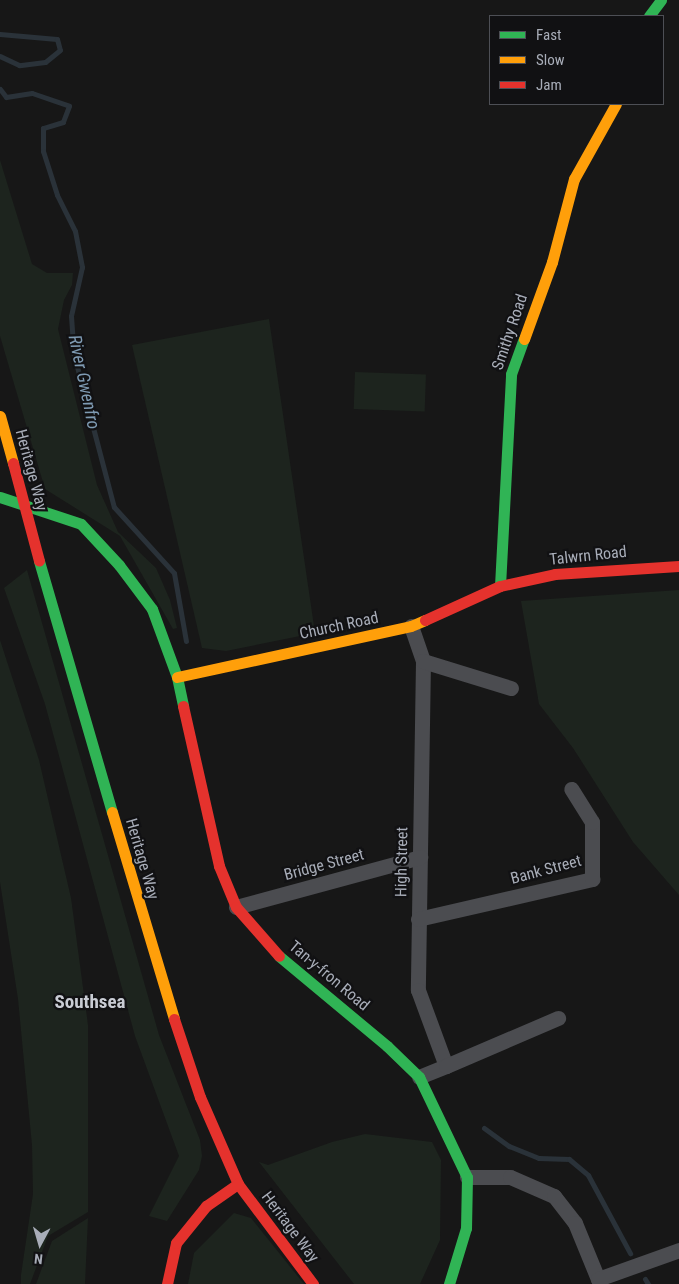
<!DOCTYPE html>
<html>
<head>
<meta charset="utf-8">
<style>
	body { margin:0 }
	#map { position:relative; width:679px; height:1284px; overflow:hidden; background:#171717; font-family:"Roboto Condensed",sans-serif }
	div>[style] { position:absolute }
	.green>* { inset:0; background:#1d241e; transform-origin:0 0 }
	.stream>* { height:5px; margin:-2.5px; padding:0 2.5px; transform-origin:2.5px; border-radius:2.5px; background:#2a3239 }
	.street>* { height:15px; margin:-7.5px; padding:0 7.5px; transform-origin:7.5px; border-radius:7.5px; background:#4b4c50 }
	.fast>* { height:11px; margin:-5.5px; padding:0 5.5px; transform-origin:5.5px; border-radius:5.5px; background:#30b455 }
	.slow>* { height:11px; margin:-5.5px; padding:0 5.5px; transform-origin:5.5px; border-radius:5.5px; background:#ff9f0a }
	.jam>* { height:11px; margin:-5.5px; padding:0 5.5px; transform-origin:5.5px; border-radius:5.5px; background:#e5322d }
	.jam-bridge>* { height:11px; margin:-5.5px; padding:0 5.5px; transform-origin:5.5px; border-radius:5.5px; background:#e5322d }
	span { translate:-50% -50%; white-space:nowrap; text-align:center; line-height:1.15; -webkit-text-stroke:4.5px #111113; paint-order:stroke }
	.street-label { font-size:16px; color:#a8adb8 }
	.water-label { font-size:18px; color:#7f9bb3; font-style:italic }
	.quarter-label { font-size:19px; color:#c9ccd4; font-weight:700 }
	.legend { position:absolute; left:489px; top:15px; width:175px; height:90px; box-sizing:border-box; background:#111113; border:1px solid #4d4f55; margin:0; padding:6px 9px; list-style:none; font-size:15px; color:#a8adb8 }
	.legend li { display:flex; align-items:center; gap:10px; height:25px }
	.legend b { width:25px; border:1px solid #4d4f55 }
	.north { position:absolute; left:15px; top:1219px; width:50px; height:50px; -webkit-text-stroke:4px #111113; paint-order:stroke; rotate:186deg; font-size:14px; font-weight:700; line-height:20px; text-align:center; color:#a8adb8 }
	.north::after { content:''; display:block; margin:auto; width:18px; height:22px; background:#a8adb8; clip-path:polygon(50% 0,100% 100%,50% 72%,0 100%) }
</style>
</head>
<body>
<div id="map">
	<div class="green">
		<i style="clip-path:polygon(0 160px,32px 264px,47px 273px,73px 273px,72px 285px,64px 300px,58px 329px,97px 485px,118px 532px,156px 568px,170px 600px,177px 628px,173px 629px,120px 536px,45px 489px,0 336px)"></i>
		<i style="clip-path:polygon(269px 319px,315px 633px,226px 651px,202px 648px,132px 345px)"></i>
		<i style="left:355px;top:372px;width:71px;height:37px;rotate:2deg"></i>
		<i style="clip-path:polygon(27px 570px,159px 1035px,200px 1140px,202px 1156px,199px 1170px,167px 1221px,149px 1216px,179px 1156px,135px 1036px,45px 704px,4px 588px)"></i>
		<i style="clip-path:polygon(679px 590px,679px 895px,633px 842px,573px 748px,539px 704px,521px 601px)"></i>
		<i style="clip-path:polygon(0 640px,39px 760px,71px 898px,88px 1025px,88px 1212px,48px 1236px,30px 1284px,21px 1284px,21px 1275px,33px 1194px,32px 1145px,18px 999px,0 882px)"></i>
		<i style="clip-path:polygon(365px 1134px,432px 1142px,441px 1160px,440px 1240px,420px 1284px,354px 1284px,259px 1162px,268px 1165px,332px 1142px)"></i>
		<i style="clip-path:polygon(234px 1213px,251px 1218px,304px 1284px,188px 1284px,194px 1253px)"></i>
		<i style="clip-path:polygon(88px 1218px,85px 1284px,36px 1284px,52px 1241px)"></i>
	</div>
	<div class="stream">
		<i style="left:0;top:34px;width:57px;rotate:5deg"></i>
		<i style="left:57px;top:39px;width:11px;rotate:75deg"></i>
		<i style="left:60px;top:50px;width:19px;rotate:141deg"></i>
		<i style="left:45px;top:62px;width:26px;rotate:173deg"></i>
		<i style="left:19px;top:65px;width:21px;rotate:-155deg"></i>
		<i style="left:0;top:89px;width:10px;rotate:53deg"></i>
		<i style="left:6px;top:97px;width:26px;rotate:-9deg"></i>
		<i style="left:32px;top:93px;width:39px;rotate:19deg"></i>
		<i style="left:69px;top:106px;width:17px;rotate:111deg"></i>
		<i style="left:63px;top:122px;width:21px;rotate:163deg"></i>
		<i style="left:43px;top:128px;width:23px;rotate:90deg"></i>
		<i style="left:43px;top:151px;width:46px;rotate:72.3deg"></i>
		<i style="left:57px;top:195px;width:40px;rotate:63.4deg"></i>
		<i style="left:75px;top:231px;width:37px;rotate:79deg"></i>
		<i style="left:82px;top:267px;width:50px;rotate:102.7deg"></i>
		<i style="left:71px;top:316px;width:39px;rotate:86deg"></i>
		<i style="left:74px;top:355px;width:157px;rotate:75.3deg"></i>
		<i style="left:114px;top:507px;width:89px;rotate:47.7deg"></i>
		<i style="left:174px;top:573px;width:69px;rotate:80deg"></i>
		<i style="left:484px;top:1128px;width:31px;rotate:36deg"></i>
		<i style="left:509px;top:1146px;width:32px;rotate:22deg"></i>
		<i style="left:539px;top:1158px;width:30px;rotate:2deg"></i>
		<i style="left:569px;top:1159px;width:25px;rotate:40deg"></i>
		<i style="left:588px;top:1175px;width:89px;rotate:61.7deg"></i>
		<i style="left:645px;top:1279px;width:6px;rotate:59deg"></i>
	</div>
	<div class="street">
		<i style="left:411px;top:626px;width:37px;rotate:71deg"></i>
		<i style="left:423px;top:661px;width:329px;rotate:90.9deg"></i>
		<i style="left:418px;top:990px;width:81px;rotate:69.8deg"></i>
		<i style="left:446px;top:1066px;width:29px;rotate:158deg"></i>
		<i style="left:423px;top:661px;width:92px;rotate:17.1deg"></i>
		<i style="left:236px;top:907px;width:191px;rotate:-15.2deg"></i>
		<i style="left:418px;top:919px;width:179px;rotate:-12.9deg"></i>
		<i style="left:592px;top:879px;width:57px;rotate:-90deg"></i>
		<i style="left:592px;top:822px;width:39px;rotate:-122deg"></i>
		<i style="left:446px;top:1066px;width:122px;rotate:-23.2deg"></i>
		<i style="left:467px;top:1177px;width:43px"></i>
		<i style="left:510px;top:1177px;width:48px;rotate:23.4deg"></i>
		<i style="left:554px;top:1196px;width:34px;rotate:52deg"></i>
		<i style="left:575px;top:1223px;width:66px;rotate:67.7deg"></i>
		<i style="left:598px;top:1279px;width:86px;rotate:-19.7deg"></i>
	</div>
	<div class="fast">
		<i style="left:649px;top:16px;width:20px;rotate:-53deg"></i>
		<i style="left:0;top:497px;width:85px;rotate:18.4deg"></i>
		<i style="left:81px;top:524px;width:56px;rotate:47.2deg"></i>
		<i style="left:119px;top:565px;width:55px;rotate:53.1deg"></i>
		<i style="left:152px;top:609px;width:72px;rotate:69.8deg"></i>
		<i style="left:177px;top:677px;width:30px;rotate:78deg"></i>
		<i style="left:39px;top:561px;width:261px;rotate:73.8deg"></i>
		<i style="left:500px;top:586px;width:212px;rotate:-87deg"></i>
		<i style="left:511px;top:374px;width:37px;rotate:-70deg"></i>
		<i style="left:279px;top:956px;width:141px;rotate:39.8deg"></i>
		<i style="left:387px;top:1046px;width:45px;rotate:44.1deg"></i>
		<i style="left:419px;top:1077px;width:111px;rotate:64.4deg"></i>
		<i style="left:467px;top:1177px;width:51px;rotate:91.1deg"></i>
		<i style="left:466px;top:1228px;width:59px;rotate:106.9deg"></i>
	</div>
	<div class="slow">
		<i style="left:524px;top:339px;width:82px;rotate:-70deg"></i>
		<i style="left:552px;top:262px;width:86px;rotate:-75.2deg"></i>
		<i style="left:574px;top:179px;width:86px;rotate:-60.8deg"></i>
		<i style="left:0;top:416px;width:49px;rotate:74.5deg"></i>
		<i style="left:177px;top:677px;width:239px;rotate:-12.3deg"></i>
		<i style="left:411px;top:626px;width:15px;rotate:-23deg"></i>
		<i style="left:112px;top:812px;width:216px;rotate:73.3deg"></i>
	</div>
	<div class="jam">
		<i style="left:425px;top:620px;width:82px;rotate:-24.4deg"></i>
		<i style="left:500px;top:586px;width:56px;rotate:-12.3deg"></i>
		<i style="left:555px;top:574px;width:124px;rotate:-3.7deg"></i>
		<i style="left:183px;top:706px;width:164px;rotate:77.3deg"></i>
		<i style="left:219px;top:866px;width:44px;rotate:67.5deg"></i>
		<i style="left:236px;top:907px;width:65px;rotate:48.7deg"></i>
		<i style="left:174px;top:1019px;width:82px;rotate:71.6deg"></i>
		<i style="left:200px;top:1097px;width:95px;rotate:66.4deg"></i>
		<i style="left:238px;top:1184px;width:125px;rotate:53.1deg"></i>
		<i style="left:167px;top:1284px;width:42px;rotate:-77.6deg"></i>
		<i style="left:176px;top:1243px;width:48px;rotate:-51deg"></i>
		<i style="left:206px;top:1206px;width:39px;rotate:-35deg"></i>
	</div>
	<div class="jam-bridge">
		<i style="left:13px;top:463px;width:101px;rotate:75.1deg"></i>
	</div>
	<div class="street-label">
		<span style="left:510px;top:332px;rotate:-71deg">Smithy Road</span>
		<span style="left:31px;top:470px;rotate:75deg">Heritage Way</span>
		<span style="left:588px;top:556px;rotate:-6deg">Talwrn Road</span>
		<span style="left:339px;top:626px;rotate:-12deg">Church Road</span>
		<span style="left:142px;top:859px;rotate:74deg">Heritage Way</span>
		<span style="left:402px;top:862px;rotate:-89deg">High Street</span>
		<span style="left:324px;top:865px;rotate:-15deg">Bridge Street</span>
		<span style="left:546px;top:870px;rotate:-15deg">Bank Street</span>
		<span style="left:329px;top:976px;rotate:40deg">Tan-y-fron Road</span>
		<span style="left:290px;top:1227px;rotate:53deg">Heritage Way</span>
	</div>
	<div class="water-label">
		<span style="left:84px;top:382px;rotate:78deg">River Gwenfro</span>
	</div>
	<div class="quarter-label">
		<span style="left:90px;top:1002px">Southsea</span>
	</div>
	<ul class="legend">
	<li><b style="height:6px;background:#30b455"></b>Fast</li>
	<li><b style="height:6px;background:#ff9f0a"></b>Slow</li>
	<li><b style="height:6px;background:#e5322d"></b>Jam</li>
	</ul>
	<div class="north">N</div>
</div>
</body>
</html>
